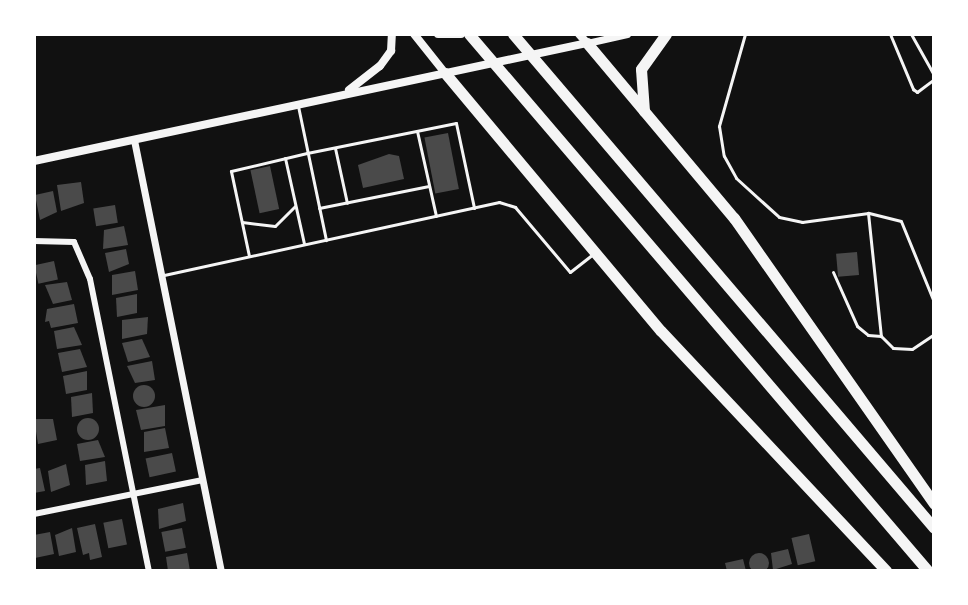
<!DOCTYPE html>
<html>
<head>
<meta charset="utf-8">
<style>
	body { margin:0 }
	#map { position:relative; width:968px; height:605px; overflow:hidden; background:#111; font-family:Karla,sans-serif }
	div>[style] { position:absolute }
	.building>* { inset:0; background:#4a4a4a; transform-origin:0 0 }
	.round { border-radius:50% }
	.service>* { height:3px; margin:-1.5px; padding:0 1.5px; transform-origin:1.5px; border-radius:1.5px; background:#f5f5f5 }
	.minor>* { height:6px; margin:-3px; padding:0 3px; transform-origin:3px; border-radius:3px; background:#f5f5f5 }
	.tertiary>* { height:7px; margin:-3.5px; padding:0 3.5px; transform-origin:3.5px; border-radius:3.5px; background:#f5f5f5 }
	.secondary>* { height:8px; margin:-4px; padding:0 4px; transform-origin:4px; border-radius:4px; background:#f5f5f5 }
	.motorway>* { height:11px; margin:-5.5px; padding:0 5.5px; transform-origin:5.5px; border-radius:5.5px; background:#f5f5f5 }
	span { translate:-50% -50%; white-space:nowrap; text-align:center; line-height:1.15; -webkit-text-stroke:6px #fff; paint-order:stroke }
	.frame { position:absolute; inset:0; border:36px solid #fff; pointer-events:none }
</style>
</head>
<body>
<div id="map">
	<div class="building">
		<i style="left:448px;top:133px;width:57px;height:24px;rotate:79deg"></i>
		<i style="clip-path:polygon(389px 154px,399px 156px,404px 179px,363px 188px,358px 165px)"></i>
		<i style="left:270px;top:166px;width:44px;height:20px;rotate:78deg"></i>
		<i style="clip-path:polygon(81px 182px,84px 203px,61px 211px,57px 185px)"></i>
		<i style="clip-path:polygon(53px 191px,57px 212px,40px 220px,35px 195px)"></i>
		<i style="left:115px;top:205px;width:18px;height:22px;rotate:81deg"></i>
		<i style="clip-path:polygon(124px 226px,128px 245px,103px 249px,104px 230px)"></i>
		<i style="clip-path:polygon(126px 249px,129px 264px,109px 272px,105px 253px)"></i>
		<i style="left:857px;top:252px;width:23px;height:21px;rotate:85deg"></i>
		<i style="left:54px;top:261px;width:19px;height:20px;rotate:78deg"></i>
		<i style="clip-path:polygon(135px 271px,138px 290px,112px 295px,112px 275px)"></i>
		<i style="clip-path:polygon(67px 282px,72px 300px,53px 304px,45px 285px)"></i>
		<i style="clip-path:polygon(137px 294px,137px 313px,117px 317px,116px 298px)"></i>
		<i style="clip-path:polygon(74px 304px,78px 323px,51px 328px,49px 321px,45px 322px,47px 309px)"></i>
		<i style="clip-path:polygon(148px 317px,147px 334px,122px 339px,122px 320px)"></i>
		<i style="clip-path:polygon(74px 327px,82px 345px,57px 349px,54px 331px)"></i>
		<i style="clip-path:polygon(142px 339px,150px 357px,128px 362px,122px 343px)"></i>
		<i style="clip-path:polygon(80px 349px,87px 367px,62px 372px,58px 353px)"></i>
		<i style="clip-path:polygon(152px 361px,155px 380px,135px 383px,127px 366px)"></i>
		<i style="clip-path:polygon(87px 371px,87px 390px,66px 394px,63px 376px)"></i>
		<i class="round" style="left:133px;top:385px;width:22px;height:22px"></i>
		<i style="clip-path:polygon(92px 393px,93px 413px,72px 417px,71px 397px)"></i>
		<i style="clip-path:polygon(165px 405px,165px 426px,141px 430px,136px 410px)"></i>
		<i class="round" style="left:77px;top:418px;width:22px;height:22px"></i>
		<i style="clip-path:polygon(34px 419px,53px 419px,57px 440px,38px 444px)"></i>
		<i style="clip-path:polygon(165px 428px,169px 448px,144px 452px,144px 432px)"></i>
		<i style="clip-path:polygon(98px 440px,105px 457px,80px 461px,77px 444px)"></i>
		<i style="left:172px;top:453px;width:19px;height:27px;rotate:78deg"></i>
		<i style="clip-path:polygon(105px 461px,107px 481px,86px 485px,85px 465px)"></i>
		<i style="clip-path:polygon(66px 464px,70px 485px,51px 492px,48px 471px)"></i>
		<i style="clip-path:polygon(40px 468px,45px 491px,34px 493px,34px 469px)"></i>
		<i style="clip-path:polygon(183px 503px,186px 521px,159px 529px,158px 509px)"></i>
		<i style="left:122px;top:519px;width:26px;height:19px;rotate:79deg"></i>
		<i style="clip-path:polygon(95px 524px,102px 557px,90px 560px,89px 553px,83px 555px,77px 528px)"></i>
		<i style="clip-path:polygon(72px 528px,76px 552px,59px 556px,55px 535px)"></i>
		<i style="left:182px;top:528px;width:20px;height:21px;rotate:79deg"></i>
		<i style="clip-path:polygon(50px 532px,54px 554px,35px 558px,34px 535px)"></i>
		<i style="left:809px;top:534px;width:28px;height:18px;rotate:77deg"></i>
		<i style="clip-path:polygon(788px 549px,792px 564px,773px 570px,771px 553px)"></i>
		<i style="clip-path:polygon(187px 553px,190px 571px,168px 571px,166px 557px)"></i>
		<i class="round" style="left:749px;top:553px;width:20px;height:20px"></i>
		<i style="clip-path:polygon(743px 559px,746px 571px,727px 571px,725px 563px)"></i>
	</div>
	<div class="service">
		<i style="left:745px;top:34px;width:96px;rotate:105.8deg"></i>
		<i style="left:719px;top:126px;width:30px;rotate:81deg"></i>
		<i style="left:724px;top:156px;width:25px;rotate:61deg"></i>
		<i style="left:736px;top:178px;width:58px;rotate:42.2deg"></i>
		<i style="left:779px;top:217px;width:24px;rotate:12deg"></i>
		<i style="left:802px;top:222px;width:67px;rotate:-7.8deg"></i>
		<i style="left:890px;top:34px;width:60px;rotate:67.3deg"></i>
		<i style="left:913px;top:89px;width:5px;rotate:37deg"></i>
		<i style="left:917px;top:92px;width:21px;rotate:-37deg"></i>
		<i style="left:911px;top:34px;width:47px;rotate:60.7deg"></i>
		<i style="left:298px;top:106px;width:137px;rotate:78.2deg"></i>
		<i style="left:417px;top:131px;width:87px;rotate:77.4deg"></i>
		<i style="left:335px;top:148px;width:56px;rotate:77.7deg"></i>
		<i style="left:285px;top:158px;width:88px;rotate:77.5deg"></i>
		<i style="left:319px;top:208px;width:112px;rotate:-11.3deg"></i>
		<i style="left:242px;top:222px;width:33px;rotate:7deg"></i>
		<i style="left:275px;top:226px;width:28px;rotate:-45deg"></i>
		<i style="left:249px;top:256px;width:87px;rotate:-102deg"></i>
		<i style="left:231px;top:171px;width:78px;rotate:-13.3deg"></i>
		<i style="left:307px;top:153px;width:152px;rotate:-11.4deg"></i>
		<i style="left:456px;top:123px;width:87px;rotate:78deg"></i>
		<i style="left:833px;top:272px;width:59px;rotate:66deg"></i>
		<i style="left:857px;top:326px;width:14px;rotate:39deg"></i>
		<i style="left:868px;top:335px;width:13px;rotate:4deg"></i>
		<i style="left:164px;top:275px;width:343px;rotate:-12.3deg"></i>
		<i style="left:499px;top:202px;width:17px;rotate:17deg"></i>
		<i style="left:515px;top:207px;width:85px;rotate:49.8deg"></i>
		<i style="left:570px;top:272px;width:28px;rotate:-38deg"></i>
		<i style="left:934px;top:302px;width:87px;rotate:-112.2deg"></i>
		<i style="left:901px;top:221px;width:34px;rotate:-166deg"></i>
		<i style="left:868px;top:213px;width:124px;rotate:84deg"></i>
		<i style="left:881px;top:336px;width:17px;rotate:45deg"></i>
		<i style="left:893px;top:348px;width:19px;rotate:3deg"></i>
		<i style="left:912px;top:349px;width:27px;rotate:-34deg"></i>
	</div>
	<div class="minor">
		<i style="left:34px;top:241px;width:40px;rotate:1.4deg"></i>
		<i style="left:74px;top:242px;width:40px;rotate:66.6deg"></i>
		<i style="left:90px;top:279px;width:298px;rotate:78.6deg"></i>
		<i style="left:34px;top:514px;width:172px;rotate:-11.4deg"></i>
	</div>
	<div class="tertiary">
		<i style="left:587px;top:43px;width:41px;rotate:-12.7deg"></i>
		<i style="left:134px;top:140px;width:440px;rotate:78.6deg"></i>
	</div>
	<div class="secondary">
		<i style="left:414px;top:34px;width:50px;rotate:51.5deg"></i>
		<i style="left:438px;top:34px;width:23px"></i>
		<i style="left:349px;top:90px;width:39px;rotate:-38deg"></i>
		<i style="left:380px;top:66px;width:19px;rotate:-54deg"></i>
		<i style="left:391px;top:51px;width:17px;rotate:-87deg"></i>
		<i style="left:34px;top:161px;width:565px;rotate:-12.05deg"></i>
		<i style="left:587px;top:43px;width:12px;rotate:-132deg"></i>
	</div>
	<div class="motorway">
		<i style="left:469px;top:34px;width:706px;rotate:49.48deg"></i>
		<i style="left:513px;top:34px;width:649px;rotate:49.56deg"></i>
		<i style="left:587px;top:43px;width:229px;rotate:50deg"></i>
		<i style="left:734px;top:218px;width:349px;rotate:55deg"></i>
		<i style="left:445px;top:73px;width:336px;rotate:50.1deg"></i>
		<i style="left:661px;top:331px;width:329px;rotate:46.8deg"></i>
		<i style="left:644px;top:111px;width:42px;rotate:-94.1deg"></i>
		<i style="left:641px;top:69px;width:43px;rotate:-54.5deg"></i>
	</div>
	<div class="frame"></div>
</div>
</body>
</html>
